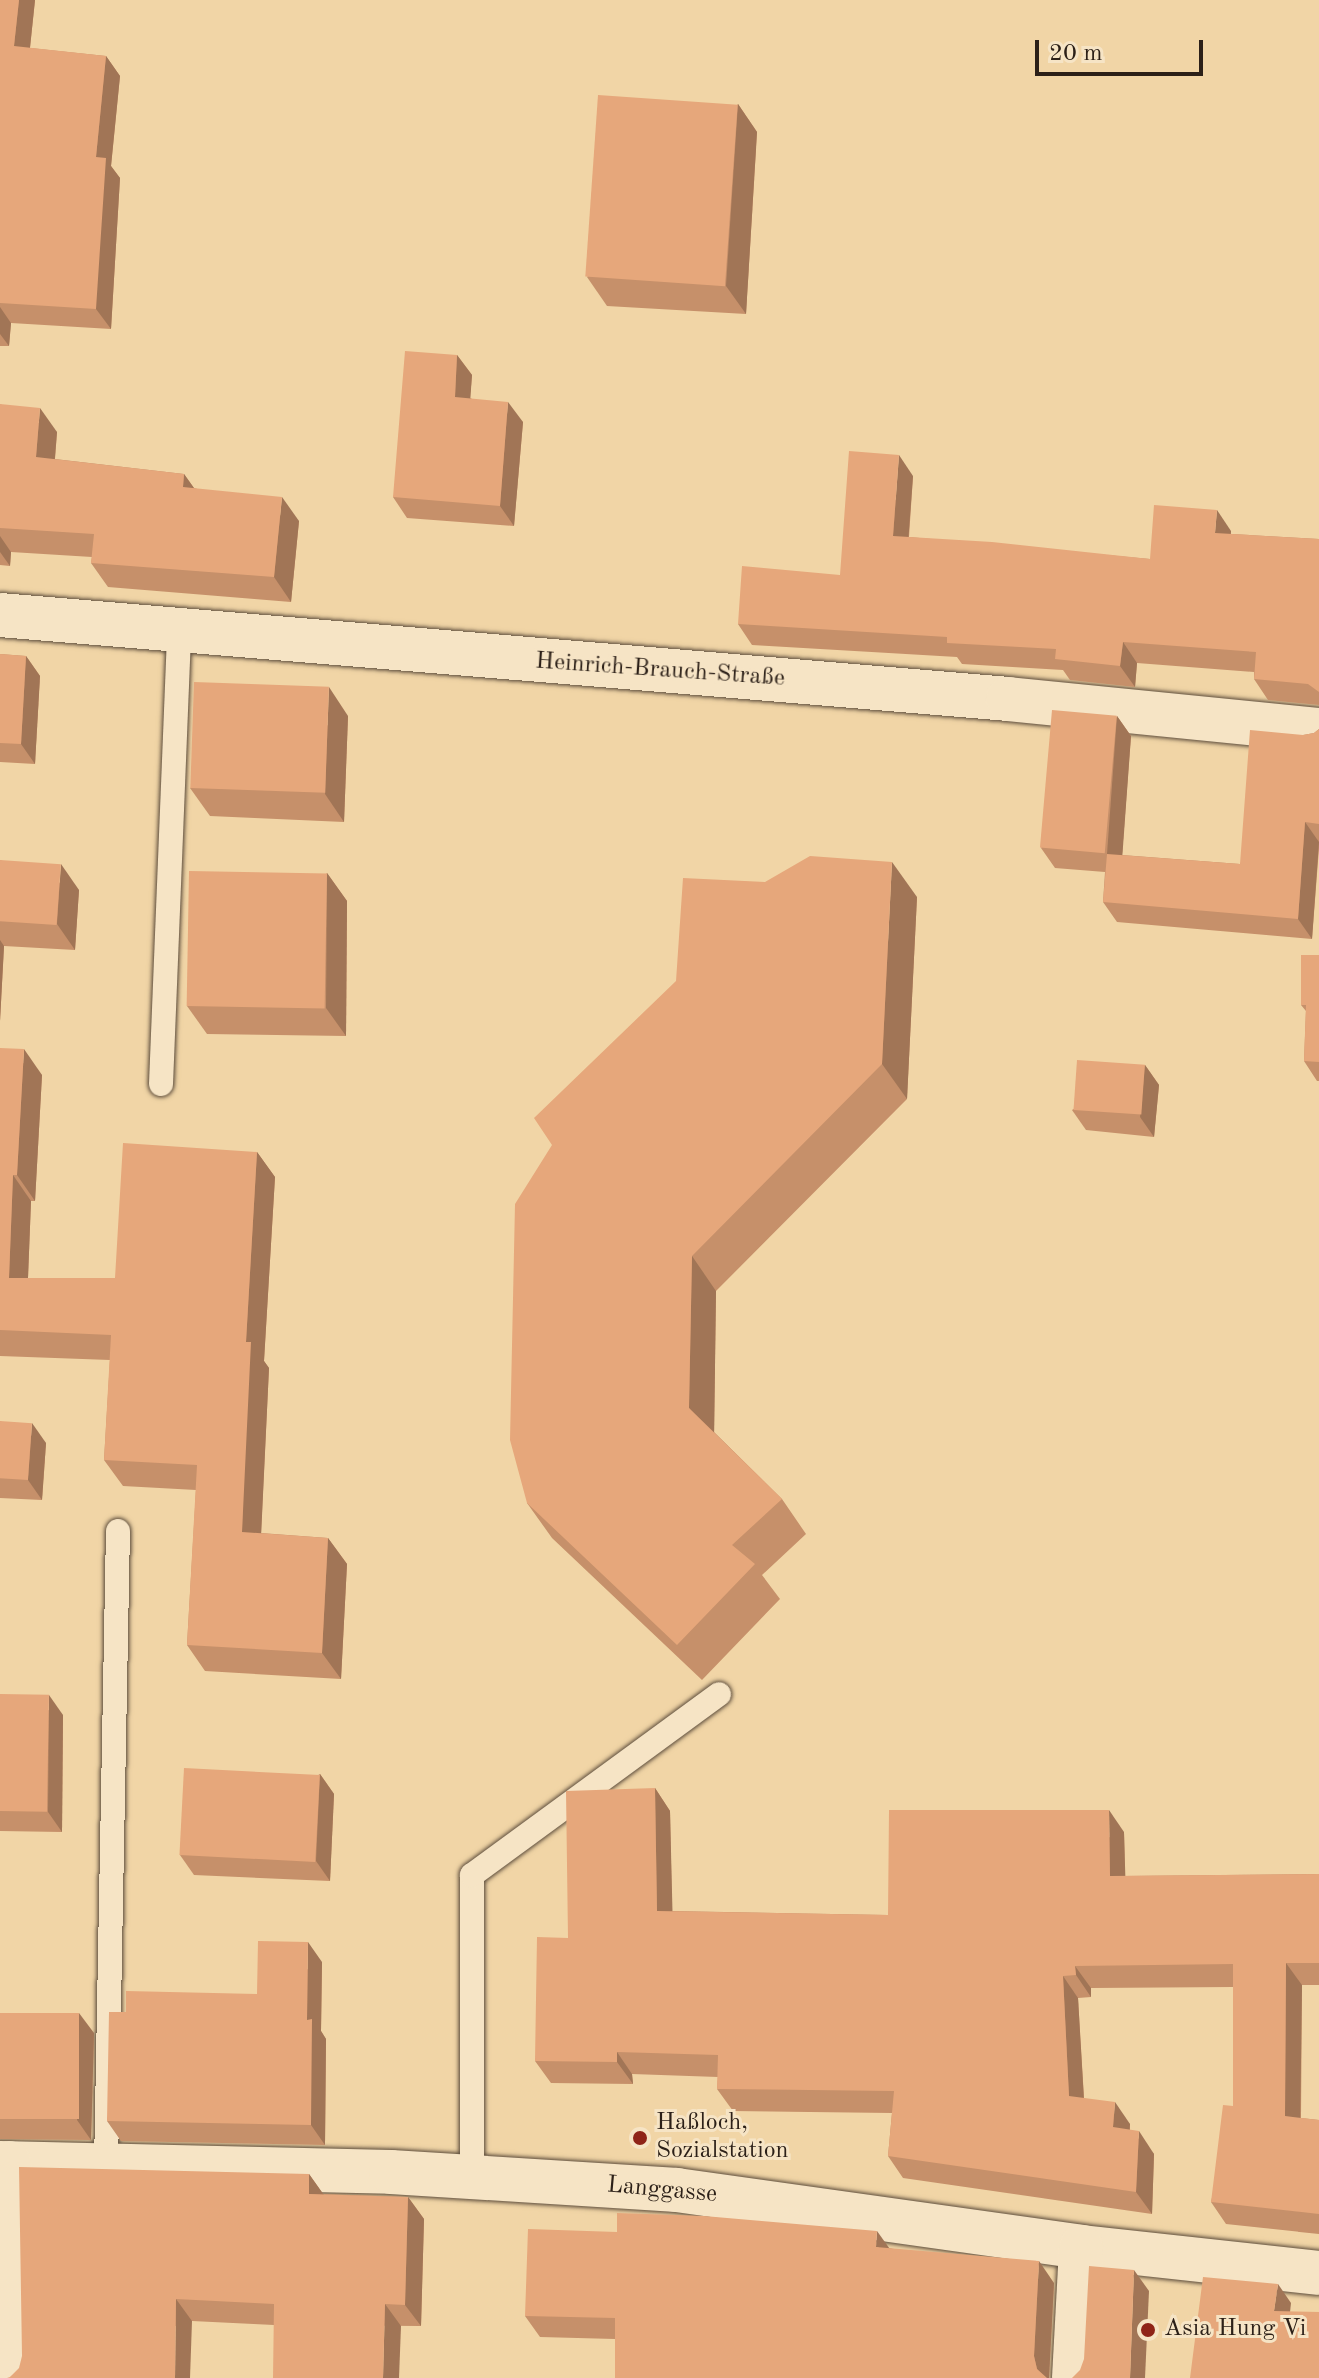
<!DOCTYPE html>
<html>
<head>
<meta charset="utf-8">
<style>
	body { margin:0 }
	#map { position:relative; width:1319px; height:2378px; overflow:hidden; background:#f1d5a6; font-family:"Old Standard TT",serif }
	div>[style] { position:absolute }
	.roads { filter:drop-shadow(0 0 2px #5d4d3c) drop-shadow(0 0 2px #5d4d3c) }
	.lane>* { height:24px; margin:-12px; padding:0 12px; transform-origin:12px; border-radius:12px; background:#f6e4c5 }
	.street>* { height:44px; margin:-22px; padding:0 22px; transform-origin:22px; border-radius:22px; background:#f6e4c5 }
	.wall>* { inset:0; background:#c6906a }
	.shaded-wall>* { inset:0; background:#a17556 }
	.building>* { inset:0; background:#e6a77b; transform-origin:0 0 }
	.dots>* { width:22px; height:22px; translate:-50% -50%; box-sizing:border-box; border:4px solid #f6e4c5; border-radius:50% }
	span { translate:-50% -50%; white-space:nowrap; text-align:center; line-height:1.15; -webkit-text-stroke:6px #f6e4c5; paint-order:stroke }
	.street-label { font-size:24px; color:#2c2018 }
	.poi-label { font-size:24px; color:#2c2018 }
	.left { translate:0 -50%; text-align:left }
	.scale { position:absolute; left:1035px; top:40px; width:168px; height:36px; box-sizing:border-box; border:4px solid #2c2018; border-top:0; padding-left:10px; font-size:24px; line-height:28px; white-space:nowrap; color:#2c2018; -webkit-text-stroke:6px #f6e4c5; paint-order:stroke }
</style>
</head>
<body>
<div id="map">
	<div class="roads">
		<div class="lane">
			<i style="left:161px;top:1084px;width:455px;rotate:-87.7deg"></i>
			<i style="left:106px;top:2166px;width:635px;rotate:-88.92deg"></i>
			<i style="left:472px;top:2177px;width:302px;rotate:-90deg"></i>
			<i style="left:472px;top:1875px;width:306px;rotate:-36.2deg"></i>
		</div>
		<div class="street">
			<i style="left:0;top:615px;width:1011px;rotate:4.76deg"></i>
			<i style="left:1008px;top:699px;width:313px;rotate:5.7deg"></i>
			<i style="left:0;top:2163px;width:391px;rotate:1.3deg"></i>
			<i style="left:391px;top:2172px;width:287px;rotate:3.6deg"></i>
			<i style="left:677px;top:2190px;width:408px;rotate:8deg"></i>
			<i style="left:1081px;top:2247px;width:239px;rotate:6.2deg"></i>
			<i style="left:9px;top:2163px;width:215px;rotate:89.2deg"></i>
			<i style="left:1074px;top:2378px;width:131px;rotate:-86.9deg"></i>
		</div>
	</div>
	<div class="wall">
		<i style="clip-path:polygon(0 0,35px 0,30px 48px,106px 56px,120px 76px,111px 166px,120px 178px,111px 329px,11px 323px,9px 346px,0 346px)"></i>
		<i style="clip-path:polygon(738px 104px,757px 132px,746px 314px,607px 306px,587px 277px)"></i>
		<i style="clip-path:polygon(457px 355px,472px 375px,470px 398px,523px 422px,514px 526px,407px 518px,393px 497px)"></i>
		<i style="clip-path:polygon(0 404px,57px 432px,55px 459px,184px 474px,194px 488px,299px 521px,291px 602px,108px 587px,91px 563px,92px 557px,11px 552px,10px 566px,0 565px)"></i>
		<i style="clip-path:polygon(913px 476px,909px 537px,1150px 559px,1231px 531px,1231px 534px,1319px 539px,1319px 705px,1268px 700px,1254px 679px,1254px 672px,1137px 663px,1135px 687px,1070px 680px,1063px 670px,962px 664px,957px 657px,752px 645px,738px 624px,840px 575px)"></i>
		<i style="clip-path:polygon(0 654px,26px 656px,40px 676px,35px 764px,0 762px)"></i>
		<i style="clip-path:polygon(348px 716px,344px 822px,210px 816px,190px 788px)"></i>
		<i style="clip-path:polygon(1117px 716px,1131px 736px,1122px 855px,1240px 864px,1303px 735px,1314px 733px,1319px 729px,1319px 848px,1312px 939px,1117px 922px,1103px 902px,1105px 872px,1055px 868px,1041px 848px)"></i>
		<i style="clip-path:polygon(0 860px,79px 890px,75px 950px,4px 946px,0 1021px)"></i>
		<i style="clip-path:polygon(327px 873px,347px 901px,346px 1036px,207px 1034px,187px 1006px)"></i>
		<i style="clip-path:polygon(917px 897px,907px 1099px,716px 1291px,714px 1432px,782px 1499px,806px 1534px,762px 1575px,780px 1599px,702px 1680px,552px 1538px,527px 1503px)"></i>
		<i style="clip-path:polygon(1319px 955px,1319px 1081px,1317px 1081px,1304px 1061px,1306px 1011px,1301px 1005px)"></i>
		<i style="clip-path:polygon(0 1048px,42px 1075px,35px 1201px,31px 1201px,28px 1278px,115px 1278px,257px 1152px,275px 1177px,264px 1361px,269px 1368px,261px 1533px,328px 1538px,347px 1564px,341px 1679px,205px 1671px,187px 1645px,196px 1490px,123px 1486px,104px 1460px,110px 1360px,0 1356px)"></i>
		<i style="clip-path:polygon(1145px 1065px,1159px 1085px,1154px 1137px,1086px 1130px,1072px 1110px)"></i>
		<i style="clip-path:polygon(0 1421px,46px 1443px,42px 1500px,0 1498px)"></i>
		<i style="clip-path:polygon(0 1694px,63px 1715px,62px 1832px,0 1831px)"></i>
		<i style="clip-path:polygon(320px 1774px,334px 1794px,330px 1881px,194px 1875px,180px 1855px)"></i>
		<i style="clip-path:polygon(655px 1788px,670px 1811px,672px 1911px,888px 1915px,1124px 1832px,1125px 1876px,1319px 1874px,1319px 1985px,1302px 1985px,1301px 2118px,1319px 2120px,1319px 2234px,1226px 2224px,1211px 2202px,1233px 2106px,1233px 1987px,1091px 1988px,1091px 1997px,1078px 1998px,1084px 2098px,1130px 2124px,1130px 2130px,1154px 2154px,1152px 2214px,903px 2178px,888px 2156px,892px 2113px,733px 2111px,717px 2089px,718px 2077px,632px 2074px,633px 2084px,551px 2083px,535px 2061px,568px 1938px)"></i>
		<i style="clip-path:polygon(322px 1962px,321px 2031px,326px 2039px,325px 2145px,121px 2141px,107px 2121px,126px 2012px,257px 1994px)"></i>
		<i style="clip-path:polygon(0 2013px,94px 2033px,91px 2140px,0 2139px)"></i>
		<i style="clip-path:polygon(309px 2174px,323px 2194px,408px 2197px,424px 2219px,421px 2326px,274px 2325px,192px 2321px,10px 2377px)"></i>
		<i style="clip-path:polygon(889px 2248px,1054px 2283px,1049px 2378px,615px 2378px,615px 2339px,540px 2337px,525px 2316px)"></i>
	</div>
	<div class="shaded-wall">
		<i style="clip-path:polygon(19px 0,35px 0,28px 66px,14px 46px)"></i>
		<i style="clip-path:polygon(106px 56px,120px 76px,111px 166px,120px 178px,111px 329px,96px 309px,96px 157px)"></i>
		<i style="clip-path:polygon(738px 104px,757px 132px,746px 314px,726px 286px)"></i>
		<i style="clip-path:polygon(0 307px,11px 323px,9px 346px,0 334px)"></i>
		<i style="clip-path:polygon(457px 355px,472px 375px,469px 417px,455px 397px)"></i>
		<i style="clip-path:polygon(508px 402px,523px 422px,514px 526px,500px 506px)"></i>
		<i style="clip-path:polygon(40px 408px,57px 432px,53px 481px,36px 457px)"></i>
		<i style="clip-path:polygon(899px 455px,913px 476px,907px 557px,893px 536px)"></i>
		<i style="clip-path:polygon(184px 474px,201px 498px,183px 487px)"></i>
		<i style="clip-path:polygon(282px 497px,299px 521px,291px 602px,274px 577px)"></i>
		<i style="clip-path:polygon(1217px 510px,1231px 531px,1229px 554px,1215px 533px)"></i>
		<i style="clip-path:polygon(0 536px,11px 552px,10px 566px,0 552px)"></i>
		<i style="clip-path:polygon(1123px 642px,1137px 663px,1135px 687px,1120px 666px)"></i>
		<i style="clip-path:polygon(26px 656px,40px 676px,35px 764px,21px 744px)"></i>
		<i style="clip-path:polygon(329px 687px,348px 716px,344px 822px,325px 794px)"></i>
		<i style="clip-path:polygon(1117px 716px,1131px 736px,1121px 874px,1107px 854px)"></i>
		<i style="clip-path:polygon(1305px 822px,1319px 842px,1312px 939px,1298px 919px)"></i>
		<i style="clip-path:polygon(892px 862px,917px 897px,907px 1099px,882px 1064px)"></i>
		<i style="clip-path:polygon(61px 864px,79px 890px,75px 950px,57px 924px)"></i>
		<i style="clip-path:polygon(327px 873px,347px 901px,346px 1036px,326px 1008px)"></i>
		<i style="clip-path:polygon(0 940px,4px 946px,0 1021px)"></i>
		<i style="clip-path:polygon(24px 1049px,42px 1075px,35px 1201px,17px 1175px)"></i>
		<i style="clip-path:polygon(1145px 1065px,1159px 1085px,1154px 1137px,1140px 1117px)"></i>
		<i style="clip-path:polygon(257px 1152px,275px 1177px,264px 1361px,269px 1368px,260px 1558px,242px 1532px,246px 1342px)"></i>
		<i style="clip-path:polygon(13px 1175px,31px 1201px,27px 1303px,9px 1278px)"></i>
		<i style="clip-path:polygon(692px 1256px,716px 1291px,714px 1443px,689px 1408px)"></i>
		<i style="clip-path:polygon(32px 1423px,46px 1443px,42px 1500px,28px 1480px)"></i>
		<i style="clip-path:polygon(328px 1538px,347px 1564px,341px 1679px,322px 1653px)"></i>
		<i style="clip-path:polygon(49px 1695px,63px 1715px,62px 1832px,48px 1812px)"></i>
		<i style="clip-path:polygon(320px 1774px,334px 1794px,330px 1881px,316px 1861px)"></i>
		<i style="clip-path:polygon(655px 1788px,670px 1811px,673px 1933px,657px 1911px)"></i>
		<i style="clip-path:polygon(1109px 1810px,1124px 1832px,1126px 1899px,1110px 1876px)"></i>
		<i style="clip-path:polygon(308px 1942px,322px 1962px,321px 2031px,326px 2039px,325px 2145px,311px 2125px,307px 2020px)"></i>
		<i style="clip-path:polygon(1286px 1963px,1302px 1985px,1300px 2138px,1285px 2116px)"></i>
		<i style="clip-path:polygon(1075px 1966px,1091px 1988px,1091px 1997px,1076px 1975px)"></i>
		<i style="clip-path:polygon(1063px 1976px,1078px 1998px,1085px 2118px,1069px 2096px)"></i>
		<i style="clip-path:polygon(79px 2013px,94px 2033px,91px 2140px,77px 2120px)"></i>
		<i style="clip-path:polygon(617px 2052px,632px 2074px,633px 2084px,617px 2062px)"></i>
		<i style="clip-path:polygon(1115px 2102px,1130px 2124px,1128px 2149px,1113px 2127px)"></i>
		<i style="clip-path:polygon(1139px 2131px,1154px 2154px,1152px 2214px,1136px 2192px)"></i>
		<i style="clip-path:polygon(309px 2174px,324px 2195px,309px 2194px)"></i>
		<i style="clip-path:polygon(408px 2197px,424px 2219px,421px 2326px,405px 2305px)"></i>
		<i style="clip-path:polygon(877px 2231px,892px 2252px,876px 2247px)"></i>
		<i style="clip-path:polygon(1039px 2261px,1054px 2283px,1049px 2378px,1044px 2378px,1037px 2369px,1034px 2356px)"></i>
		<i style="clip-path:polygon(1134px 2270px,1149px 2291px,1145px 2378px,1130px 2378px)"></i>
		<i style="clip-path:polygon(1278px 2284px,1291px 2303px,1288px 2331px,1274px 2311px)"></i>
		<i style="clip-path:polygon(176px 2299px,192px 2321px,190px 2378px,175px 2378px)"></i>
		<i style="clip-path:polygon(385px 2304px,401px 2326px,399px 2378px,383px 2378px)"></i>
	</div>
	<div class="building">
		<i style="clip-path:polygon(0 0,19px 0,14px 46px,106px 56px,96px 157px,106px 158px,96px 309px,0 303px)"></i>
		<i style="left:598px;top:95px;width:140px;height:182px;rotate:4deg"></i>
		<i style="clip-path:polygon(405px 351px,457px 355px,455px 397px,508px 402px,500px 506px,393px 497px)"></i>
		<i style="clip-path:polygon(0 404px,40px 408px,36px 457px,184px 474px,183px 487px,282px 497px,274px 577px,91px 563px,94px 534px,0 528px)"></i>
		<i style="clip-path:polygon(849px 451px,899px 455px,893px 536px,992px 542px,1150px 559px,1154px 505px,1217px 510px,1215px 533px,1319px 539px,1319px 692px,1308px 684px,1254px 679px,1256px 652px,1123px 642px,1120px 666px,1055px 659px,1056px 649px,947px 643px,947px 637px,738px 624px,742px 566px,840px 575px)"></i>
		<i style="clip-path:polygon(0 654px,26px 656px,21px 744px,0 743px)"></i>
		<i style="left:194px;top:682px;width:135px;height:106px;rotate:2deg"></i>
		<i style="left:1052px;top:710px;width:65px;height:138px;rotate:5deg"></i>
		<i style="clip-path:polygon(1319px 729px,1319px 824px,1305px 822px,1298px 919px,1103px 902px,1107px 854px,1240px 864px,1250px 730px,1303px 735px,1314px 733px)"></i>
		<i style="clip-path:polygon(810px 856px,892px 862px,882px 1064px,692px 1256px,689px 1408px,782px 1499px,732px 1545px,755px 1564px,677px 1645px,527px 1503px,510px 1440px,515px 1204px,552px 1145px,534px 1118px,676px 981px,683px 878px,765px 882px)"></i>
		<i style="left:0;top:860px;width:61px;height:61px;rotate:4deg"></i>
		<i style="left:189px;top:871px;width:138px;height:135px;rotate:1deg"></i>
		<i style="clip-path:polygon(1301px 955px,1319px 955px,1319px 1062px,1304px 1061px,1306px 1005px,1301px 1005px)"></i>
		<i style="clip-path:polygon(0 1048px,24px 1049px,17px 1175px,13px 1175px,9px 1278px,115px 1278px,123px 1143px,257px 1152px,246px 1342px,251px 1342px,242px 1532px,328px 1538px,322px 1653px,187px 1645px,197px 1465px,104px 1460px,111px 1335px,0 1330px)"></i>
		<i style="left:1077px;top:1060px;width:68px;height:50px;rotate:4deg"></i>
		<i style="left:0;top:1421px;width:32px;height:57px;rotate:4deg"></i>
		<i style="left:0;top:1694px;width:49px;height:117px;rotate:1deg"></i>
		<i style="left:184px;top:1768px;width:136px;height:87px;rotate:3deg"></i>
		<i style="clip-path:polygon(655px 1788px,657px 1911px,888px 1915px,889px 1810px,1109px 1810px,1110px 1876px,1319px 1874px,1319px 1963px,1286px 1963px,1285px 2116px,1319px 2120px,1319px 2214px,1211px 2202px,1223px 2105px,1233px 2106px,1233px 1964px,1075px 1966px,1076px 1975px,1063px 1976px,1069px 2096px,1115px 2102px,1113px 2127px,1139px 2131px,1136px 2192px,888px 2156px,894px 2091px,717px 2089px,718px 2055px,617px 2052px,617px 2062px,535px 2061px,537px 1937px,568px 1938px,566px 1791px)"></i>
		<i style="clip-path:polygon(258px 1941px,308px 1942px,307px 2020px,312px 2019px,311px 2125px,107px 2121px,109px 2012px,126px 2012px,126px 1991px,257px 1994px)"></i>
		<i style="left:0;top:2013px;width:79px;height:106px"></i>
		<i style="clip-path:polygon(19px 2167px,309px 2174px,309px 2194px,408px 2197px,405px 2305px,385px 2304px,383px 2378px,273px 2378px,274px 2304px,176px 2299px,175px 2378px,7px 2378px,10px 2377px,19px 2368px,22px 2356px)"></i>
		<i style="clip-path:polygon(617px 2213px,704px 2216px,877px 2231px,876px 2247px,1039px 2261px,1034px 2356px,1037px 2369px,1047px 2378px,615px 2378px,615px 2318px,525px 2316px,528px 2229px,617px 2232px)"></i>
		<i style="clip-path:polygon(1089px 2266px,1134px 2270px,1130px 2378px,1072px 2378px,1080px 2370px,1084px 2359px)"></i>
		<i style="clip-path:polygon(1203px 2277px,1278px 2284px,1274px 2311px,1319px 2312px,1319px 2378px,1190px 2378px)"></i>
	</div>
	<div class="dots">
		<i style="left:640px;top:2138px;background:#8f2418"></i>
		<i style="left:1148px;top:2330px;background:#8f2418"></i>
	</div>
	<div class="street-label">
		<span style="left:660px;top:671px;rotate:4deg">Heinrich-Brauch-Straße</span>
		<span style="left:662px;top:2191px;rotate:5deg">Langgasse</span>
	</div>
	<div class="poi-label">
		<span class="left" style="left:656px;top:2138px">Haßloch,<br>Sozialstation</span>
		<span class="left" style="left:1164px;top:2330px">Asia Hung Vi</span>
	</div>
	<div class="scale">20 m</div>
</div>
</body>
</html>
